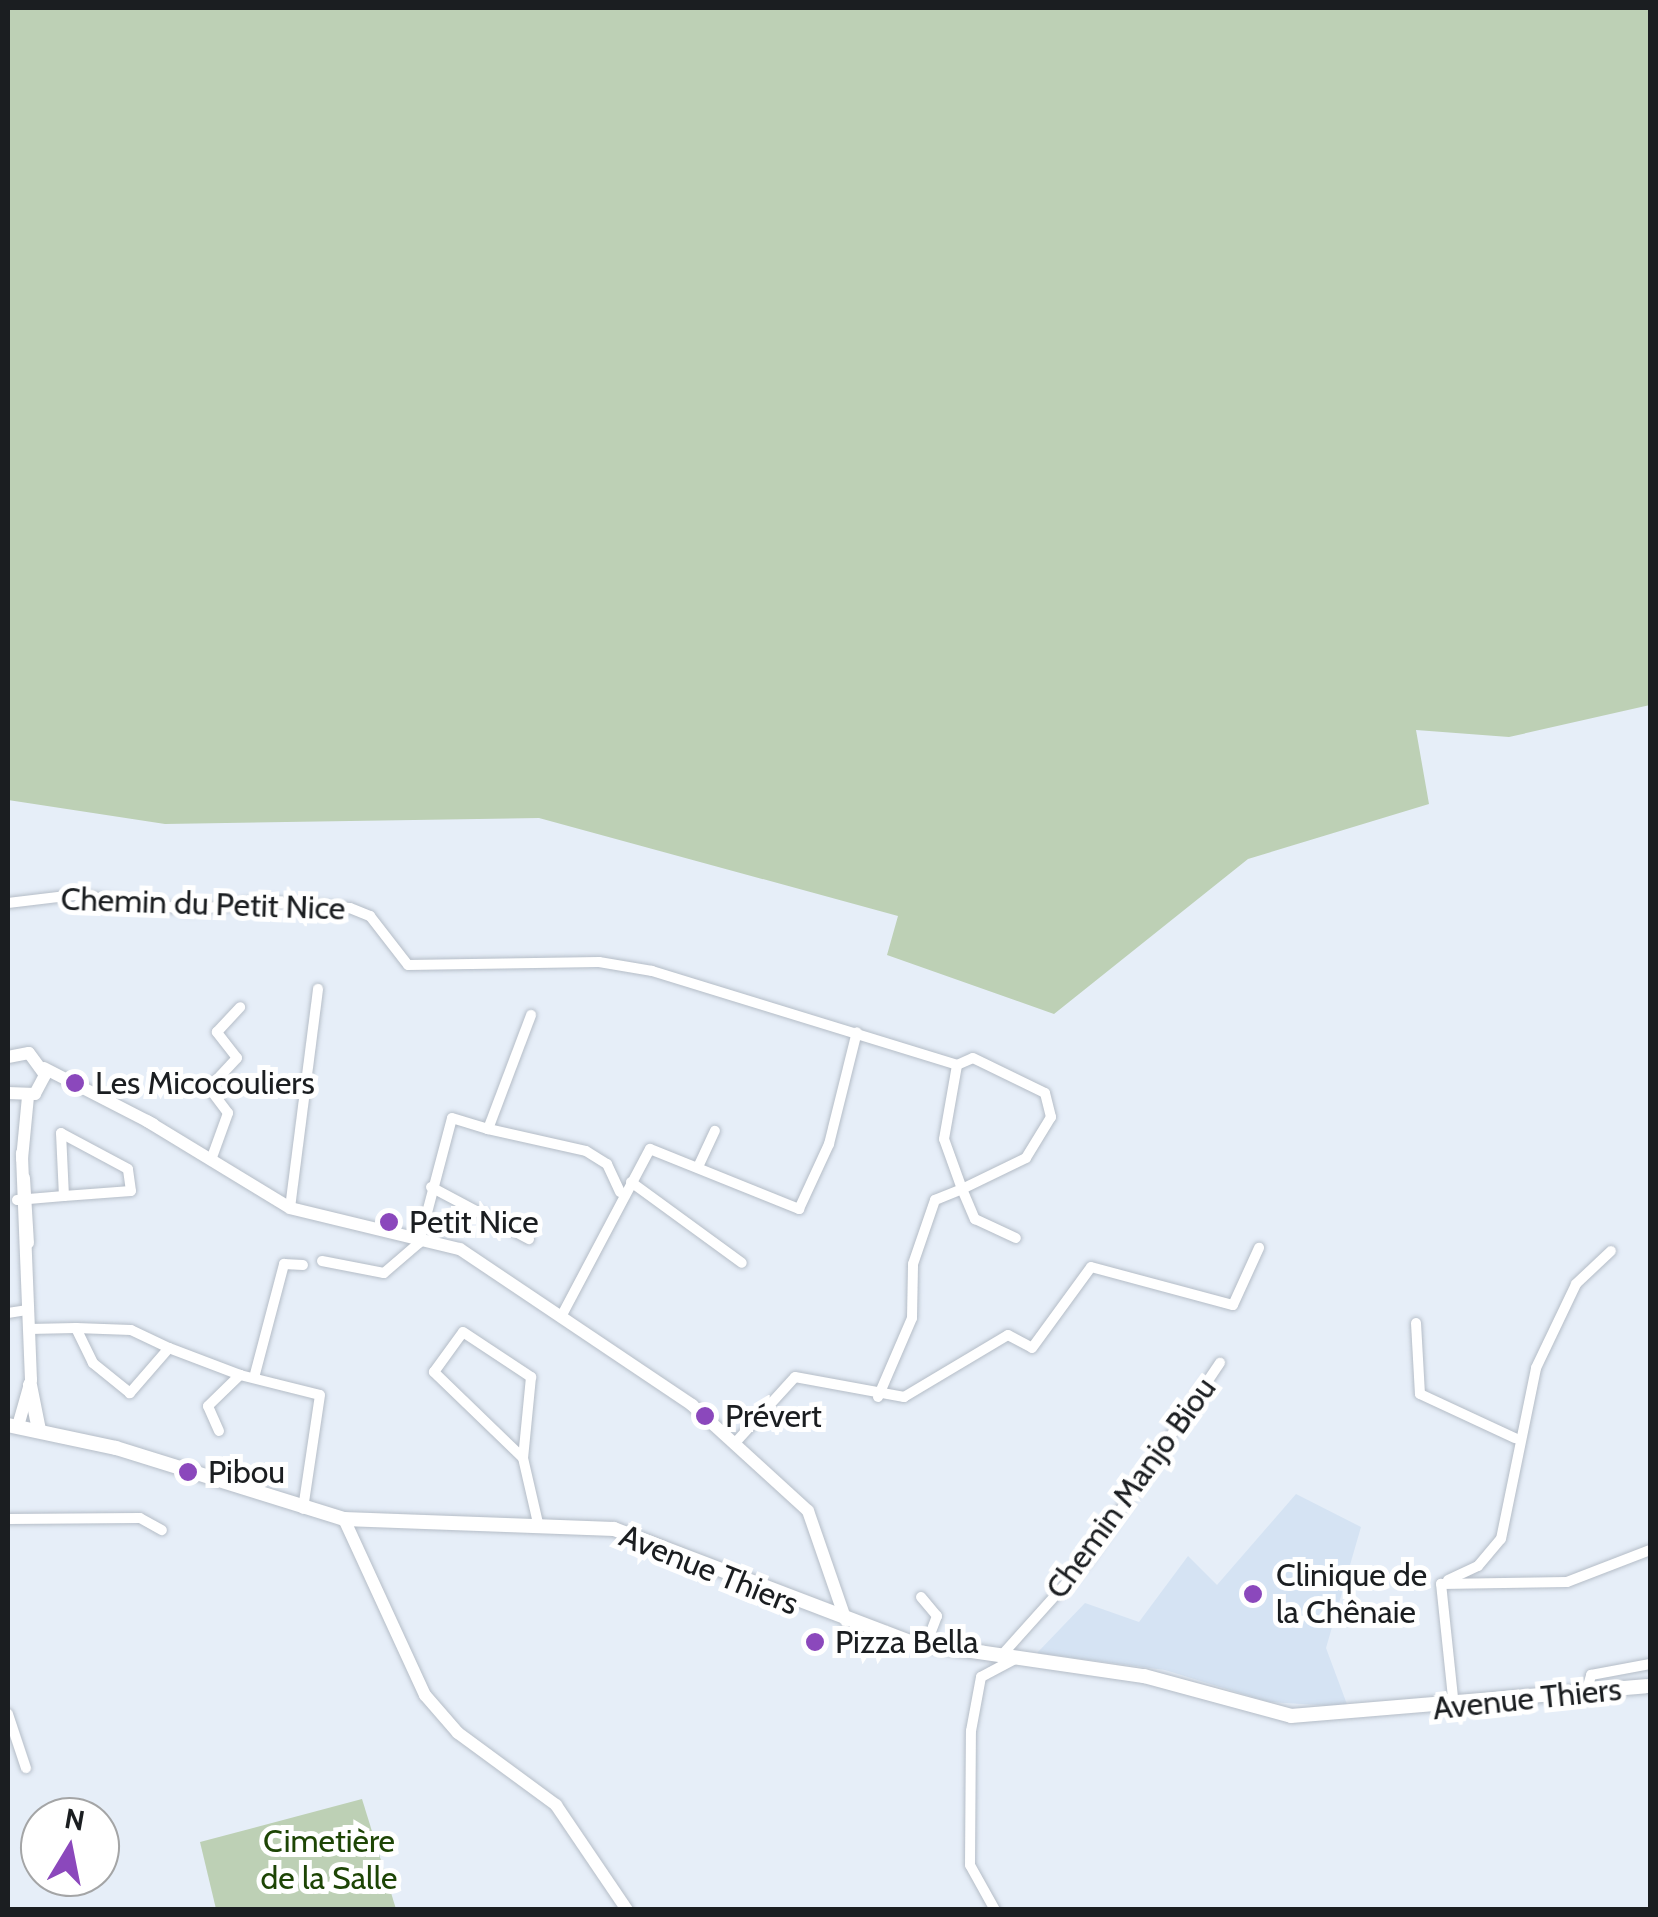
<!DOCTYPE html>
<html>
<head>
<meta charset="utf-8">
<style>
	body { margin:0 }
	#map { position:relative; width:1658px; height:1917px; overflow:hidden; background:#e6eef8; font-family:Cabin,sans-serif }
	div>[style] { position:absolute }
	.built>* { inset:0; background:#d5e3f3 }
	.green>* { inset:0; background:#bdd0b5 }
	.roads { filter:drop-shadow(0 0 2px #b5bdc7) drop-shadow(0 0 2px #b5bdc7) }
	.minor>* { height:10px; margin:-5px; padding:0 5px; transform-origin:5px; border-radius:5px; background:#fff }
	.tertiary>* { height:12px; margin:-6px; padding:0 6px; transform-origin:6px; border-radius:6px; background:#fff }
	.secondary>* { height:14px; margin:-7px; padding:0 7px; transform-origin:7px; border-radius:7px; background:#fff }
	.dots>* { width:28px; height:28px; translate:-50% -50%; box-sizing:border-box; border:5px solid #fff; border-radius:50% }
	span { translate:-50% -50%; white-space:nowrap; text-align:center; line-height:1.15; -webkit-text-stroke:10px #fff; paint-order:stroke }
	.street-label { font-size:32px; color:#1b1e21 }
	.poi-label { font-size:32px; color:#1b1e21 }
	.left { translate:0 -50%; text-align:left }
	.park-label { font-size:32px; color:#1d4505 }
	.frame { position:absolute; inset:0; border:10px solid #1b1e21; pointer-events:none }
	.north { position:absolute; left:20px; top:1797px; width:100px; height:100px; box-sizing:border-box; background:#fff; border:2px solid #a4a5a6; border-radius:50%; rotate:10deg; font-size:28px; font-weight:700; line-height:40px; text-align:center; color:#1b1e21 }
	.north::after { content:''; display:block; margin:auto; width:35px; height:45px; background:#8b48bc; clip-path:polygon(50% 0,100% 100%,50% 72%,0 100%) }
</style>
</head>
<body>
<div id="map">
	<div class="built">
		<i style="clip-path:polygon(1296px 1494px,1361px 1527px,1326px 1648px,1348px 1707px,1269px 1702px,1165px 1670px,1037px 1653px,1085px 1603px,1139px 1622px,1188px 1556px,1217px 1585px)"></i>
	</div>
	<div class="green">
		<i style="clip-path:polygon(8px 8px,1650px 8px,1650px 705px,1509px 737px,1416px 730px,1429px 804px,1248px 859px,1054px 1014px,887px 955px,898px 916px,539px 818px,165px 824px,8px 800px)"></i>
		<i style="clip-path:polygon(362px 1799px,396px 1909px,216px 1909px,200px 1842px)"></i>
	</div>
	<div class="roads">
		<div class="minor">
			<i style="left:8px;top:903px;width:67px;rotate:-6.8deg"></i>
			<i style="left:75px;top:895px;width:118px;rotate:7.3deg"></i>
			<i style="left:192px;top:910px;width:73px;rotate:-7.1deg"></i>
			<i style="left:264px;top:901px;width:86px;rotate:4.7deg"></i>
			<i style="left:350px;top:908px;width:22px;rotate:22deg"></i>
			<i style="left:370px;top:916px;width:62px;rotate:52.2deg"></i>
			<i style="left:408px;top:965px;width:191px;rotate:-0.9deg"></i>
			<i style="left:599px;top:962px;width:54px;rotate:9.6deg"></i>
			<i style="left:652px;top:971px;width:319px;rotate:17.1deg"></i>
			<i style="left:973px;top:1058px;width:80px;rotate:25.9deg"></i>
			<i style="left:1045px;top:1093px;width:25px;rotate:76deg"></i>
			<i style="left:1051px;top:1117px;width:48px;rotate:121.4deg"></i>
			<i style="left:1026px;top:1158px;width:71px;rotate:154.2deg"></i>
			<i style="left:962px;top:1189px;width:53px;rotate:-109.8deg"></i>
			<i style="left:944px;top:1139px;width:75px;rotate:-80deg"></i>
			<i style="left:957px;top:1065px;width:17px;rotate:-24deg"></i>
			<i style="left:488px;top:1129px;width:100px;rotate:12.7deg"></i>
			<i style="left:586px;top:1151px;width:25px;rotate:32deg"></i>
			<i style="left:607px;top:1164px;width:31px;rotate:65deg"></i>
			<i style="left:211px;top:1160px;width:50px;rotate:-70.1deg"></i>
			<i style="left:228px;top:1113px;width:31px;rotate:-127deg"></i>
			<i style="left:209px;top:1088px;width:41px;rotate:-47deg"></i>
			<i style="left:237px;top:1058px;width:33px;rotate:-128deg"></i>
			<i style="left:217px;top:1032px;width:34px;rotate:-47deg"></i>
			<i style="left:698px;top:1167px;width:40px;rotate:-65deg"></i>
			<i style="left:631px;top:1182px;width:137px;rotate:36.1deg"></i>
			<i style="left:431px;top:1187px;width:111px;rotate:28deg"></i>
			<i style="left:17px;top:1200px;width:47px;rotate:-4.9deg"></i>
			<i style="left:64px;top:1196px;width:67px;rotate:-4.3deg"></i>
			<i style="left:131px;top:1191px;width:22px;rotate:-98deg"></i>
			<i style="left:128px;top:1169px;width:76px;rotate:-151.8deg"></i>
			<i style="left:61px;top:1133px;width:63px;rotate:87.3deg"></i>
			<i style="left:290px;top:1208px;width:221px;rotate:-82.7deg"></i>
			<i style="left:322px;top:1261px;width:63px;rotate:11deg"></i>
			<i style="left:384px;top:1273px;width:46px;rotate:-40.6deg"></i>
			<i style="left:419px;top:1243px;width:129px;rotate:-75.2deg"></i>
			<i style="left:452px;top:1118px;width:38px;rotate:17deg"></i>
			<i style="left:488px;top:1129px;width:122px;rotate:-69.3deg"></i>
			<i style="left:8px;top:1313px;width:20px;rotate:-9deg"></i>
			<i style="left:562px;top:1315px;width:188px;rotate:-62.1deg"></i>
			<i style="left:650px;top:1149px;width:161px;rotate:21.9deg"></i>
			<i style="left:799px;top:1209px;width:72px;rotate:-65.2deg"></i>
			<i style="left:829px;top:1144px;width:115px;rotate:-76deg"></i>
			<i style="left:1416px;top:1323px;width:71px;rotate:86.8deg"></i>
			<i style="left:1420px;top:1394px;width:105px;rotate:24.9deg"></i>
			<i style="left:29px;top:1329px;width:47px;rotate:-1.2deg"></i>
			<i style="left:76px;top:1328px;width:55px;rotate:2.1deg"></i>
			<i style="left:131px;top:1330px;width:42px;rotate:25.3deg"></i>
			<i style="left:169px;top:1348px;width:60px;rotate:130.9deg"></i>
			<i style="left:130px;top:1393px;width:48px;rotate:-141deg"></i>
			<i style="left:93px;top:1363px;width:39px;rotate:-116deg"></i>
			<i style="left:169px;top:1348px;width:76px;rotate:20.8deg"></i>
			<i style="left:255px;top:1374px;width:114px;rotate:-75.2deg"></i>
			<i style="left:284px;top:1264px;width:19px;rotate:3deg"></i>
			<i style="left:878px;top:1397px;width:86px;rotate:-66.7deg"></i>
			<i style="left:912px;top:1318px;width:54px;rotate:-88.9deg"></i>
			<i style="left:913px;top:1264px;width:68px;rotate:-71deg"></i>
			<i style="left:935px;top:1200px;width:29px;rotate:-22deg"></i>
			<i style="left:962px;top:1189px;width:33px;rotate:67deg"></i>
			<i style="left:975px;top:1219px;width:45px;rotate:24.9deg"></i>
			<i style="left:219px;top:1431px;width:27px;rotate:-114deg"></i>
			<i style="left:208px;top:1406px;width:45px;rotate:-44.1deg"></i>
			<i style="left:240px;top:1375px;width:82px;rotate:14deg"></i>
			<i style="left:320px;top:1395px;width:115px;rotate:98.5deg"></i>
			<i style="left:735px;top:1443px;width:89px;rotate:-47.7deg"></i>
			<i style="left:795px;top:1377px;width:111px;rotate:10.4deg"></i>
			<i style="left:904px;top:1397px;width:121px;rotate:-30.8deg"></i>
			<i style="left:1008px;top:1335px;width:27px;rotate:28deg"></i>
			<i style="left:1032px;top:1348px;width:100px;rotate:-53.9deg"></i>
			<i style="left:1091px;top:1267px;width:147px;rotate:15deg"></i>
			<i style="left:1233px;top:1305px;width:63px;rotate:-65.5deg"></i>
			<i style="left:523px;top:1458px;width:124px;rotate:-136deg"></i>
			<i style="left:434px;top:1372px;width:49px;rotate:-54.1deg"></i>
			<i style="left:463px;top:1332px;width:82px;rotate:33.5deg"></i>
			<i style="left:531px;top:1377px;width:81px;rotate:95.6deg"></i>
			<i style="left:523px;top:1458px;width:67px;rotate:77deg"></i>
			<i style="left:8px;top:1519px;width:132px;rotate:-0.4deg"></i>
			<i style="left:140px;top:1518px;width:25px;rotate:29deg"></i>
			<i style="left:1448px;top:1580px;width:33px;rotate:-25deg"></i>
			<i style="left:1478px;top:1566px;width:35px;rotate:-50deg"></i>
			<i style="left:1501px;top:1539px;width:175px;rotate:-78.4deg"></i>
			<i style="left:1536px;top:1368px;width:93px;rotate:-64.5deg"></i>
			<i style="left:1576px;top:1284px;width:48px;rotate:-43.3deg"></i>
			<i style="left:921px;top:1597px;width:25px;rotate:50deg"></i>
			<i style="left:937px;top:1616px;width:31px;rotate:111deg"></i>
			<i style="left:1001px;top:1656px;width:129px;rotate:-48.1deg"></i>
			<i style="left:1087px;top:1560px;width:238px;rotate:-56deg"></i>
			<i style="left:1586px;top:1693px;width:19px;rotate:-74deg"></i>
			<i style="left:1591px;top:1675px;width:60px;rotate:-10.6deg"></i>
			<i style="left:1454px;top:1707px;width:124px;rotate:-96deg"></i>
			<i style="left:1441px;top:1584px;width:126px;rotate:-0.9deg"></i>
			<i style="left:1567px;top:1582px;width:89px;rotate:-21.1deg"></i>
			<i style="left:8px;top:1714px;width:57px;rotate:71.6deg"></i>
			<i style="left:995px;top:1910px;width:51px;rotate:-119.1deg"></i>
			<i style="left:970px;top:1865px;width:134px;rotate:-89.6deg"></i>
			<i style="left:971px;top:1731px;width:55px;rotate:-79.5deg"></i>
			<i style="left:981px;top:1677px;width:40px;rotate:-28deg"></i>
		</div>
		<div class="tertiary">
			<i style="left:8px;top:1057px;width:21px;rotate:-11deg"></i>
			<i style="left:29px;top:1053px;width:27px;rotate:54deg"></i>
			<i style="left:45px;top:1075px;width:21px;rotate:118deg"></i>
			<i style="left:35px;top:1094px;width:27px;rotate:-178deg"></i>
			<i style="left:44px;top:1068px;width:123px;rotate:27.2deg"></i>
			<i style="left:147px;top:1121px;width:167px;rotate:31.3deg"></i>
			<i style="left:290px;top:1208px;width:175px;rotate:13.6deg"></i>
			<i style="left:460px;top:1249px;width:280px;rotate:33.9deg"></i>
			<i style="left:692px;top:1405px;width:157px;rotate:42.4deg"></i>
			<i style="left:808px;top:1511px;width:116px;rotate:70.9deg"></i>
			<i style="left:22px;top:1159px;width:62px;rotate:-84.5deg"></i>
			<i style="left:24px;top:1178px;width:65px;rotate:86.5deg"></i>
			<i style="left:18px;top:1426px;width:48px;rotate:-74.2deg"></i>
			<i style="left:31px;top:1380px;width:227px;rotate:-92.3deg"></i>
			<i style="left:344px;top:1519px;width:194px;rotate:65.3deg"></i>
			<i style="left:425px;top:1695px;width:50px;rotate:49deg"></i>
			<i style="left:458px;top:1733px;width:122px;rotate:36.3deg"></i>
			<i style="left:556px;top:1805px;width:127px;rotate:55.9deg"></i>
		</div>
		<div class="secondary">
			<i style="left:30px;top:1385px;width:46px;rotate:78.7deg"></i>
			<i style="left:8px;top:1425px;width:110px;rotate:12deg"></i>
			<i style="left:116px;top:1448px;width:239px;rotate:17.3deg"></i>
			<i style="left:344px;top:1519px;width:270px;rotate:2.1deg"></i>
			<i style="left:614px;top:1529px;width:317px;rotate:20.9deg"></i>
			<i style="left:910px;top:1642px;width:236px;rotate:8.3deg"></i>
			<i style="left:1144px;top:1676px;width:152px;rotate:15.2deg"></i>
			<i style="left:1291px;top:1716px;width:360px;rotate:-4.8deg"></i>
		</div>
	</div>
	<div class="dots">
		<i style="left:75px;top:1083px;background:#8b48bc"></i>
		<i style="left:389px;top:1222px;background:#8b48bc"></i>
		<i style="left:705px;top:1416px;background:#8b48bc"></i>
		<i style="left:188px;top:1472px;background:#8b48bc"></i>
		<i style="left:1253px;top:1594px;background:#8b48bc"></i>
		<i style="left:815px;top:1642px;background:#8b48bc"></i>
	</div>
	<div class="street-label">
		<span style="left:203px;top:904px;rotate:2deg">Chemin du Petit Nice</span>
		<span style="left:1131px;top:1488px;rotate:-54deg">Chemin Manjo Biou</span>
		<span style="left:709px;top:1570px;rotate:22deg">Avenue Thiers</span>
		<span style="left:1527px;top:1699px;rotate:-6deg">Avenue Thiers</span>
	</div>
	<div class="poi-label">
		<span class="left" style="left:95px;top:1083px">Les Micocouliers</span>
		<span class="left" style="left:409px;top:1222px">Petit Nice</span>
		<span class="left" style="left:725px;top:1416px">Prévert</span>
		<span class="left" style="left:208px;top:1472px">Pibou</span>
		<span class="left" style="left:1276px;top:1594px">Clinique de<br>la Chênaie</span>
		<span class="left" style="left:835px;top:1642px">Pizza Bella</span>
	</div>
	<div class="park-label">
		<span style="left:329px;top:1860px">Cimetière<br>de la Salle</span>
	</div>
	<div class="frame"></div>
	<div class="north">N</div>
</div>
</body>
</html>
